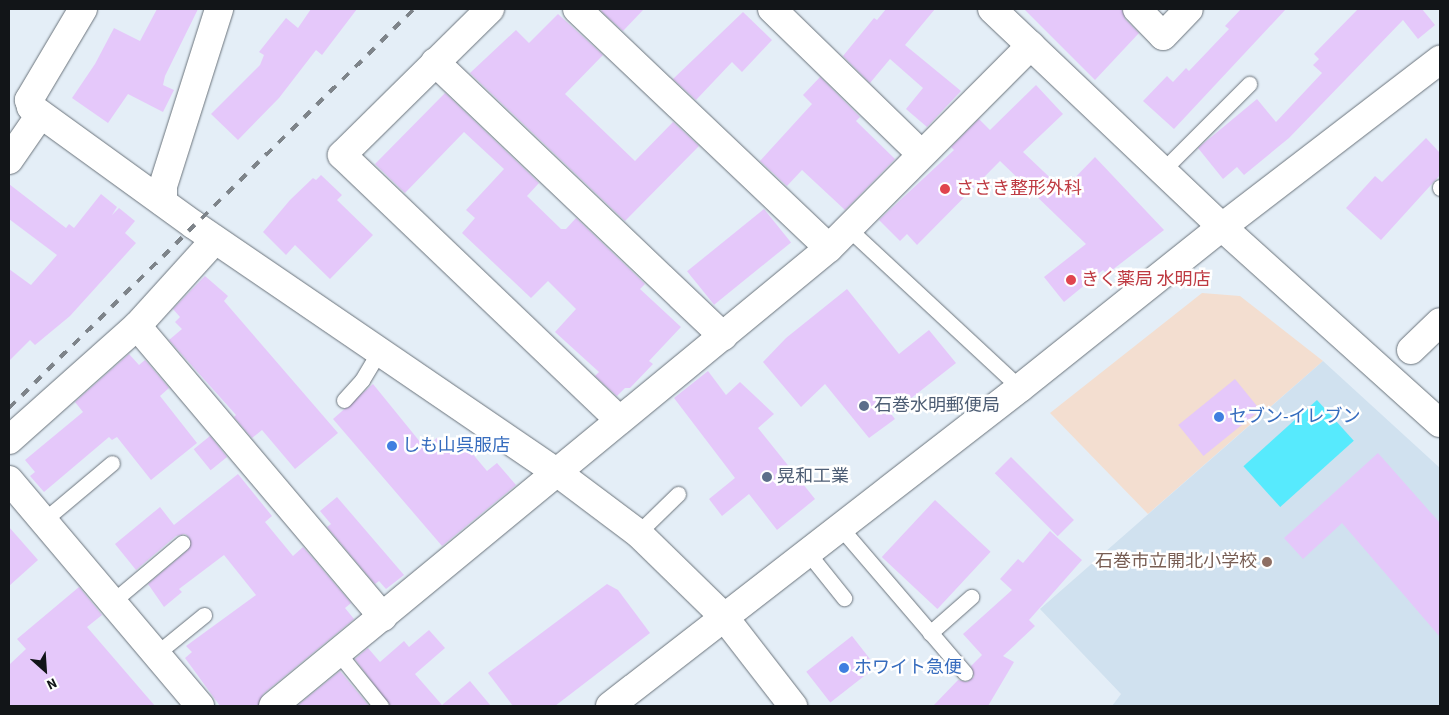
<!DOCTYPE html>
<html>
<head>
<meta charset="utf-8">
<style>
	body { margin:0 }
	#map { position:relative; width:1449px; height:715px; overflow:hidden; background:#e4eef7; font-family:"Source Sans 3","Noto Sans JP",sans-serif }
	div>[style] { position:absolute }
	.commercial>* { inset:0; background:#f3ded0 }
	.built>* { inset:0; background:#d0e1ef }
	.water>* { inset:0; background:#57eafd; transform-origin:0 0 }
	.building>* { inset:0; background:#e5c8fa; transform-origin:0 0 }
	.roads { filter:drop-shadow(0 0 1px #6a737b) drop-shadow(0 0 1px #6a737b) }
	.lane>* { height:15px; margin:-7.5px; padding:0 7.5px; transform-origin:7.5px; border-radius:7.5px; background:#fff }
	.street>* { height:28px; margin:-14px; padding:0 14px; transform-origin:14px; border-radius:14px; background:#fff }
	.secondary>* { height:28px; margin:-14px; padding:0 14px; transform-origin:14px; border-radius:14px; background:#fff }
	.rail>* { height:4px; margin-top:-2px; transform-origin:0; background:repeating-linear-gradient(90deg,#7e848a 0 9px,transparent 0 18px) }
	.dots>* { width:14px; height:14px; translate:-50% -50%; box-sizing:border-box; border:2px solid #fff; border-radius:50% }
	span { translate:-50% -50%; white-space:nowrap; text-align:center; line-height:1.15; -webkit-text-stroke:5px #fff; paint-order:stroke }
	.health-label { font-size:18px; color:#be3a42 }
	.left { translate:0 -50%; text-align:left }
	.service-label { font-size:18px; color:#4e5e75 }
	.shop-label { font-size:18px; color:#366cbe }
	.education-label { font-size:18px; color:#785e54 }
	.right { translate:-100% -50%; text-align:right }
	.frame { position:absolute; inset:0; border:10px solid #121518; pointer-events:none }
	.north { position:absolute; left:20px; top:645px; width:50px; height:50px; -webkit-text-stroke:4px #fff; paint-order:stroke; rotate:154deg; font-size:14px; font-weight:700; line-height:20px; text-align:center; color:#121518 }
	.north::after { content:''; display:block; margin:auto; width:18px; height:22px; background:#121518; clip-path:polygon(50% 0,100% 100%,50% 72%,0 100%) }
</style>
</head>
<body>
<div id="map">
	<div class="commercial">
		<i style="clip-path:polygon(1202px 293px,1240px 296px,1323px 361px,1148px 514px,1050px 413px)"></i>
	</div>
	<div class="built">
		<i style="clip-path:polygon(1323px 361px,1440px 468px,1440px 706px,1112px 706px,1121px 694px,1040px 609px)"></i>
	</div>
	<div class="water">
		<i style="left:1317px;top:400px;width:55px;height:99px;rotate:48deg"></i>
	</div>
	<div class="building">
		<i style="clip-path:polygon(157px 9px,198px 9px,165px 76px,163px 85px,174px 90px,163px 112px,128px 94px,108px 123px,72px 98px,95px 64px,114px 28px,140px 41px)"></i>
		<i style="clip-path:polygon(311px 9px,357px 9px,322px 55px,316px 50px,279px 98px,238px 140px,211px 114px,260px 65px,264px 55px,259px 52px,286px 18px,298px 28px)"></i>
		<i style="clip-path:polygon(603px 9px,644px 9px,623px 31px,601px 11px)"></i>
		<i style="clip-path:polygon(886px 9px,935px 9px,905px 45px,961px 91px,927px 127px,906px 109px,923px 88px,890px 59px,870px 83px,843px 56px,874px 18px,877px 20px)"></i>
		<i style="clip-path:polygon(1024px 9px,1122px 9px,1125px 19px,1139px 33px,1095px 80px)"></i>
		<i style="clip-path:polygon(1241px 9px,1286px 9px,1174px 129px,1143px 101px,1167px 76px,1173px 82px,1186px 68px,1189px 71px,1229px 29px,1225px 26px)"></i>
		<i style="clip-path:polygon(1358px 9px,1422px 9px,1435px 25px,1418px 39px,1403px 20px,1289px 138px,1244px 175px,1237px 167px,1223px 179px,1198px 148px,1257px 99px,1276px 122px,1322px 73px,1313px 65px,1319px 59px,1314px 54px)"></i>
		<i style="clip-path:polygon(743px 12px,772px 40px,742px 72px,732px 62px,696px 100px,673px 79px)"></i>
		<i style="clip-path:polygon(558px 14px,603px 55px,565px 94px,635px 161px,673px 122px,699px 146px,625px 221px,470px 73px,516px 30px,529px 43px)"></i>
		<i style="clip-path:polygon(820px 77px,860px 117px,856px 121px,895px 159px,845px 210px,802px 170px,787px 186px,760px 161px,812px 104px,803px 95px)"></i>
		<i style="clip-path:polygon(1036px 85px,1063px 114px,1023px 152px,1063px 190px,1095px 157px,1164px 230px,1107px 274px,1103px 270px,1064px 302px,1044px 277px,1086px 244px,1000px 161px,917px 245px,907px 234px,900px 241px,879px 220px,954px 150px,951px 147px,979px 119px,990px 130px)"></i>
		<i style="clip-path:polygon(445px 93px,539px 183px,527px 196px,561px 229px,566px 229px,576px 218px,645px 284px,640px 289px,681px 327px,649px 361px,653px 364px,630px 388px,625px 388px,617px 396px,595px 376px,599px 372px,555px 332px,576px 309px,548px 281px,531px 298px,462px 233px,475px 218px,466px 210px,504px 169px,464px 132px,405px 193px,375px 164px)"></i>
		<i style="clip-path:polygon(1426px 138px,1440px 153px,1440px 175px,1381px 240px,1346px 208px,1375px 176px,1382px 182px)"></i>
		<i style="clip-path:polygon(321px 175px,342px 195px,337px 200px,373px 235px,330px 279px,295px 245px,286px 255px,263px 232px,290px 200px,313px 178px,316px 180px)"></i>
		<i style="clip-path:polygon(9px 184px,66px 228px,69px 224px,74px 228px,101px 194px,117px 207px,112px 215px,119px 208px,135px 221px,125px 233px,136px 243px,70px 316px,35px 345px,30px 340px,9px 361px,9px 269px,31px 285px,57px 255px,9px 219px)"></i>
		<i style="left:764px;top:209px;width:43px;height:99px;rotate:51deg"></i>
		<i style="clip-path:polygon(205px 276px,228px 296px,224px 301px,338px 433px,295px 469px,262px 430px,252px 438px,234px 417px,236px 415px,169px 340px,182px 329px,175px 322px,180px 317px,173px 309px)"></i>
		<i style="clip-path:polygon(847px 289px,899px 354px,929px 330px,956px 363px,891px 414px,895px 419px,869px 438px,825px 384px,801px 407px,763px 362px,786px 338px)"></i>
		<i style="clip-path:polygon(129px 354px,139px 365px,145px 360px,169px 388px,160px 396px,197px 443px,151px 480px,117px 437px,112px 440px,109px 437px,44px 492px,30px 476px,35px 472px,25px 460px,83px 412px,75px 402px)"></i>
		<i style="clip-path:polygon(708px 371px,726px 395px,740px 382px,774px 414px,758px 428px,815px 499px,777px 530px,749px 494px,722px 516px,709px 499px,735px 478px,674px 398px)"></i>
		<i style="left:1235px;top:379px;width:40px;height:73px;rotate:51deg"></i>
		<i style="clip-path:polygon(373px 384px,425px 448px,438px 437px,448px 448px,460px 439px,487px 471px,497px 463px,516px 485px,442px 546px,333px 419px)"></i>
		<i style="left:210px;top:436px;width:27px;height:21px;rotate:51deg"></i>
		<i style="clip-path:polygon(1378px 453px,1440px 523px,1440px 637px,1342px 523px,1303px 559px,1284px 538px)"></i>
		<i style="left:1011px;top:457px;width:89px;height:23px;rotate:45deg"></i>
		<i style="clip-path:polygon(238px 474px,272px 516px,265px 522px,293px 556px,303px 547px,351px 603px,345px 608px,354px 619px,263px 694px,258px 706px,220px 706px,185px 658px,192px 652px,186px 646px,256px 595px,224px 555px,179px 589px,182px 592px,164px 607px,148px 584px,188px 550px,189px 537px,185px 534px,176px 536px,136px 570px,115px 544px,160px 507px,174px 525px)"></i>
		<i style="clip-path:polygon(337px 497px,404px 575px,386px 589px,379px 581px,375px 584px,327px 527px,331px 524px,320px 511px)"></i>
		<i style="left:935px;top:500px;width:76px;height:78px;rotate:43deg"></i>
		<i style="clip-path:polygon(9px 527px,38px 560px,9px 586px)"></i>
		<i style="clip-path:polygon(1050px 531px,1082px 560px,1029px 620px,1035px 626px,1003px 656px,1014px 662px,988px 706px,933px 706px,958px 680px,967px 682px,974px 677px,971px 666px,982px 655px,963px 634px,1012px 590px,1000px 579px,1018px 559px,1023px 563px)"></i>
		<i style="clip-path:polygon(607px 584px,618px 590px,650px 633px,555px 706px,513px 706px,488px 673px)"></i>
		<i style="clip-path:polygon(79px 587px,102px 615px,87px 627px,155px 706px,9px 706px,9px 665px,26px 649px,17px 639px)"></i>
		<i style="clip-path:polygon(429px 630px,445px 648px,415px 674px,442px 705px,470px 681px,491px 706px,390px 706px,355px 659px,368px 648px,380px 662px,404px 641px,409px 647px)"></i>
		<i style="left:852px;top:636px;width:39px;height:58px;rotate:52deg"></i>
		<i style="clip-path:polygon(340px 671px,369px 706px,297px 706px)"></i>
	</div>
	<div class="roads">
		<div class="lane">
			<i style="left:1163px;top:170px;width:122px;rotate:-45deg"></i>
			<i style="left:1440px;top:188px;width:1px;rotate:-90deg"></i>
			<i style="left:850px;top:230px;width:232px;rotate:42.9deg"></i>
			<i style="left:344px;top:400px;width:27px;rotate:-48deg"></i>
			<i style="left:362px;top:380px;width:33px;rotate:-59deg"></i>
			<i style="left:43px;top:521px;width:90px;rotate:-40deg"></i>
			<i style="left:840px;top:527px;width:192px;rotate:49.4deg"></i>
			<i style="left:638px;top:533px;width:56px;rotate:-44.3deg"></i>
			<i style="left:808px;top:553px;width:58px;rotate:51.3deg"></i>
			<i style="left:112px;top:602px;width:92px;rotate:-40.1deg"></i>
			<i style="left:930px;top:633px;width:55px;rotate:-41.3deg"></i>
			<i style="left:156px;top:654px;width:62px;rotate:-39.1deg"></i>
			<i style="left:339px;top:654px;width:67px;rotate:51.1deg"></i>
		</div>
		<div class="street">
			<i style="left:83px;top:9px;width:106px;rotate:120.7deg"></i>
			<i style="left:29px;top:100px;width:7px;rotate:74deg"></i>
			<i style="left:31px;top:107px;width:201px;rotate:35.9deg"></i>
			<i style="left:194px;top:225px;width:440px;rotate:34.3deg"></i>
			<i style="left:558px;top:473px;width:100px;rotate:36.9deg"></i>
			<i style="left:638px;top:533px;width:120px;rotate:44.3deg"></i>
			<i style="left:724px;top:617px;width:113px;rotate:52.2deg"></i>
			<i style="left:490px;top:9px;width:208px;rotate:135.4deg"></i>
			<i style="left:342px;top:155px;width:382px;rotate:43.7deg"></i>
			<i style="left:577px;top:9px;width:347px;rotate:43.5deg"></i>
			<i style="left:772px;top:9px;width:208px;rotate:44.2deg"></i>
			<i style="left:992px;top:9px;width:317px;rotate:43.5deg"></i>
			<i style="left:1137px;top:9px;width:37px;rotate:46deg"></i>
			<i style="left:1163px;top:36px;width:37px;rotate:-46deg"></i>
			<i style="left:435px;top:62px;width:398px;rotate:43.6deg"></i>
			<i style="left:9px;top:160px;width:55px;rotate:-55.4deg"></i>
			<i style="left:163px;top:202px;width:16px;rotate:-90deg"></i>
			<i style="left:163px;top:186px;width:186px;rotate:-72.4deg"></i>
			<i style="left:137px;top:326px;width:381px;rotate:49.8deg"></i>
			<i style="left:1411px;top:350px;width:40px;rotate:-44deg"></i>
			<i style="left:9px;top:440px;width:171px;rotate:-41.7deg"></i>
			<i style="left:137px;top:326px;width:116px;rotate:-47.8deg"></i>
			<i style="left:9px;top:480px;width:296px;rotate:49.8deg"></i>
			<i style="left:273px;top:706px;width:720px;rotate:-39.48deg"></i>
			<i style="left:829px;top:248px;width:286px;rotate:-45.1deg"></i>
		</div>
		<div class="secondary">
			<i style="left:1222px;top:227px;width:293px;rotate:42deg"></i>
			<i style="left:610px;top:706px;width:519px;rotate:-37.8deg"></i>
			<i style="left:1020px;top:388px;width:258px;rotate:-38.6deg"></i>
			<i style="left:1222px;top:227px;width:275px;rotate:-37.5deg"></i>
		</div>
	</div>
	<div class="rail">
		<i style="left:9px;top:408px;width:569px;rotate:-44.57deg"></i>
	</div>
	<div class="dots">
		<i style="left:945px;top:189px;background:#e0444e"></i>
		<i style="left:1071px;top:280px;background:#e0444e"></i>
		<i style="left:864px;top:406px;background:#5c6f8a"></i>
		<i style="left:1219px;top:417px;background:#3f7fe0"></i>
		<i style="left:392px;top:446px;background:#3f7fe0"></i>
		<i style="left:767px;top:477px;background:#5c6f8a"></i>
		<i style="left:1267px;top:562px;background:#8d6e63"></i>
		<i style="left:844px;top:668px;background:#3f7fe0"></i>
	</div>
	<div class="health-label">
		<span class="left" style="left:956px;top:189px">ささき整形外科</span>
		<span class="left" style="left:1081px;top:280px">きく薬局 水明店</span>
	</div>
	<div class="service-label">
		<span class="left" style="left:874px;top:406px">石巻水明郵便局</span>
		<span class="left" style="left:777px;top:477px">晃和工業</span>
	</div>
	<div class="shop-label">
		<span class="left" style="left:1229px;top:417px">セブン-イレブン</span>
		<span class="left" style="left:402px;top:446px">しも山呉服店</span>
		<span class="left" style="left:854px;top:668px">ホワイト急便</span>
	</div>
	<div class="education-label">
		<span class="right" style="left:1257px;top:562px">石巻市立開北小学校</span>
	</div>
	<div class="frame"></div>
	<div class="north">N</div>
</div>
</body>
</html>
